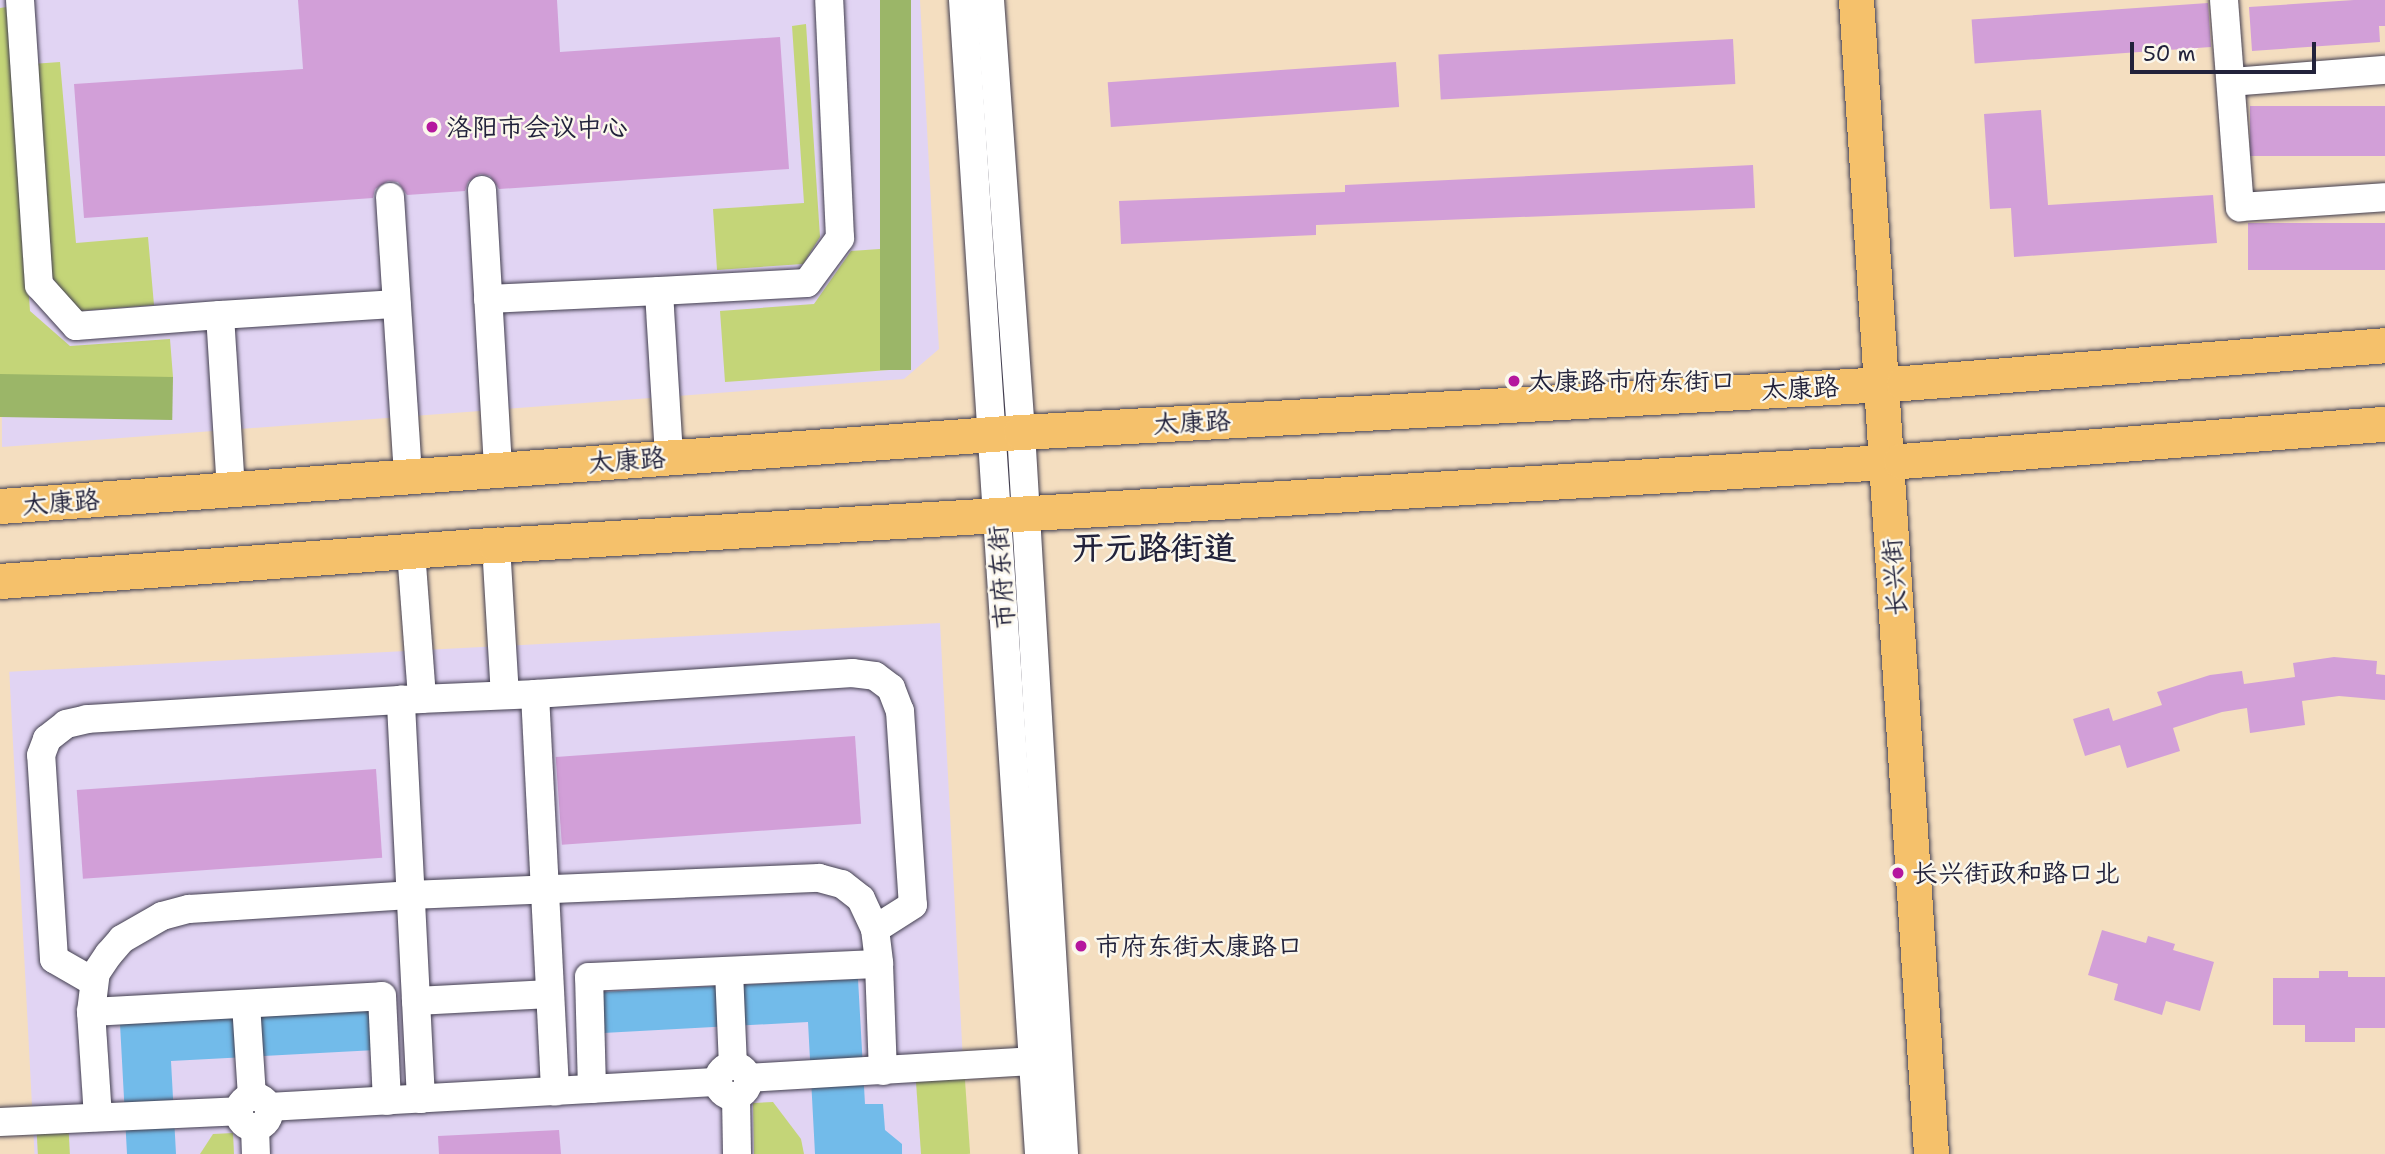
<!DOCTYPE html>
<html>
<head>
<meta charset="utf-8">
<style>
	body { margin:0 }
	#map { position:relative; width:2385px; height:1154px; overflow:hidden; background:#f4dec0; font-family:"Shantell Sans","LXGW WenKai TC",sans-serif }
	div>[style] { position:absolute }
	.built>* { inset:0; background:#e1d4f3; transform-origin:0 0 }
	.green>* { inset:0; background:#c4d578; transform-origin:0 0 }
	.forest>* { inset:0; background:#9bb668; transform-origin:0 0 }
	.water>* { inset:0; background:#72bbea }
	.building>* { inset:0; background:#d29fd8; transform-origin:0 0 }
	.roads { filter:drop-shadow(0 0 2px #423e4f) drop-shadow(0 0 2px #423e4f) }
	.minor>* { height:28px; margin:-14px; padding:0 14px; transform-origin:14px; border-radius:14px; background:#fff }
	.minor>.ring { margin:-14px; padding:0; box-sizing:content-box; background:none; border:28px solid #fff; border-radius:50% }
	.major>* { height:35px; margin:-17.5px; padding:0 17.5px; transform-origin:17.5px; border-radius:17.5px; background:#f5c16b }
	.dots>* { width:19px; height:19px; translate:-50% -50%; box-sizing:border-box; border:4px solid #fbf7ec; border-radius:50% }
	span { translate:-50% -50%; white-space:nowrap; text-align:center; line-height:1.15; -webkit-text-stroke:5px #fbf7ec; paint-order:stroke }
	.poi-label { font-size:26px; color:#22223b }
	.left { translate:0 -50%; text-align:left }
	.street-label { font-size:26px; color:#22223b }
	.district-label { font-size:33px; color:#22223b; font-weight:700 }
	.scale { position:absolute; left:2130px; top:42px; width:186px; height:32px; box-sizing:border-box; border:4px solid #22223b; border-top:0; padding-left:9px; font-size:21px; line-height:24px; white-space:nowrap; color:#22223b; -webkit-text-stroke:5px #fbf7ec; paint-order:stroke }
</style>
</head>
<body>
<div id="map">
	<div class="built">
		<i style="clip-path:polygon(0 0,920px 0,939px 349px,904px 379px,2px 447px)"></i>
		<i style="left:940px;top:623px;width:532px;height:932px;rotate:87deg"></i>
	</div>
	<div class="green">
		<i style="clip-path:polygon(7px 7px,30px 311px,70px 346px,170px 339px,173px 377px,0 390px,0 8px)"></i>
		<i style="clip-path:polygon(806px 24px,820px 237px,803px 264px,717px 270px,713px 209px,804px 203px,792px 26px)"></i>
		<i style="clip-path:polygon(60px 62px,76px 243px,148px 237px,154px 305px,79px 311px,50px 275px,32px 64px)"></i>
		<i style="clip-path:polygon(894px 248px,903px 369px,725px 382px,720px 311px,814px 304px,851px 251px)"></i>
		<i style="left:964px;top:1066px;width:88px;height:49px;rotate:86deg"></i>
		<i style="clip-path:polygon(773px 1102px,801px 1139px,804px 1154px,754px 1154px,753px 1103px)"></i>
		<i style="left:68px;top:1118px;width:36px;height:32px;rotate:87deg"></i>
		<i style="clip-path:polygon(233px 1133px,234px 1154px,200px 1154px,213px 1134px)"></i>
	</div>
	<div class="forest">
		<i style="left:880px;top:0;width:31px;height:370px"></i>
		<i style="left:173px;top:377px;width:43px;height:173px;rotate:91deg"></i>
	</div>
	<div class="water">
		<i style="clip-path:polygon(858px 979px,865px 1104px,883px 1104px,885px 1130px,902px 1144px,902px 1154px,815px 1154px,808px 1022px,603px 1033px,601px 992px)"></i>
		<i style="clip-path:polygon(374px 1010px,376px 1050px,171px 1061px,176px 1154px,127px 1154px,120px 1024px)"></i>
	</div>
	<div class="building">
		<i style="clip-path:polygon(298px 0,557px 0,560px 52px,780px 37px,789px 169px,499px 189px,490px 176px,480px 174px,468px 182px,465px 191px,407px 195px,398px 182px,388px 181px,375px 189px,373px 198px,84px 218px,74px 84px,303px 69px)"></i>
		<i style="clip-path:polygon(2354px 0,2385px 0,2385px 26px,2379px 26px,2380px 42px,2252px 51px,2249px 7px)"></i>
		<i style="left:2208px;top:3px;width:44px;height:237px;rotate:86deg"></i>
		<i style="left:1733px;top:39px;width:45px;height:295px;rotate:87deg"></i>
		<i style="left:1396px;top:62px;width:45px;height:289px;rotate:86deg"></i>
		<i style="left:2385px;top:106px;width:50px;height:135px;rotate:90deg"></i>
		<i style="clip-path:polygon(2041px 110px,2048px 205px,2213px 195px,2217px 243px,2014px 257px,2011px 208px,1990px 209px,1984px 114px)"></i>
		<i style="clip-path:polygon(1753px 165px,1755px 208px,1316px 225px,1316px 235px,1121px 244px,1119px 201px,1345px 192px,1345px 185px)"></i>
		<i style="left:2385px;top:223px;width:47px;height:137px;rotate:90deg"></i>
		<i style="clip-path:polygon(2334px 657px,2377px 661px,2376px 674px,2385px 675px,2385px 700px,2339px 696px,2302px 701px,2305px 725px,2250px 733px,2247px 708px,2222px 712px,2173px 728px,2180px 751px,2127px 768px,2120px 745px,2085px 756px,2073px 719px,2109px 708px,2113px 721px,2162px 705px,2157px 692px,2210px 675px,2242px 671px,2244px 684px,2295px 677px,2293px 663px)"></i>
		<i style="left:855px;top:736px;width:88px;height:300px;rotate:86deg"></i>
		<i style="left:376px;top:769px;width:89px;height:300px;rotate:86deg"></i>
		<i style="clip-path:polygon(2102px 930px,2146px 943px,2148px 936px,2175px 944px,2173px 950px,2214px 962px,2200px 1011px,2166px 1001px,2162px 1015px,2114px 1000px,2118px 984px,2088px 975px)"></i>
		<i style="clip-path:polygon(2319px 971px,2348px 971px,2348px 977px,2385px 977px,2385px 1028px,2355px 1028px,2355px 1042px,2305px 1042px,2305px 1025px,2273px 1025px,2273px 978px,2319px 978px)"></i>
		<i style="clip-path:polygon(559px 1130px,561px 1154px,439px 1154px,438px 1136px)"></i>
	</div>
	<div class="roads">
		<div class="minor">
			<i style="left:20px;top:0;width:286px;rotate:86.2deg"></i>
			<i style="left:39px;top:285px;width:55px;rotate:47.9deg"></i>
			<i style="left:76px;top:326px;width:144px;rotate:-4.4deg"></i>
			<i style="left:220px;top:315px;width:174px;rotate:86.4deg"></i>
			<i style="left:963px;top:0;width:1156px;rotate:86.23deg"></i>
			<i style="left:990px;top:0;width:433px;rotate:85.9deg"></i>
			<i style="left:1021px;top:432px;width:723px;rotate:86.59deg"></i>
			<i style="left:2224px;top:0;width:208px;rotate:85.6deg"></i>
			<i style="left:2240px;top:207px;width:145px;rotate:-3.9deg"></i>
			<i style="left:2231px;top:82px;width:154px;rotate:-4.5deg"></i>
			<i style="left:482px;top:190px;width:279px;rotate:86.7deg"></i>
			<i style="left:390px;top:197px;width:280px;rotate:86.3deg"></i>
			<i style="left:488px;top:299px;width:171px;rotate:-2.7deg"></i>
			<i style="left:220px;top:315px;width:177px;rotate:-3.6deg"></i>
			<i style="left:669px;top:456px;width:165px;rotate:-93.5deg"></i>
			<i style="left:659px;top:291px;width:148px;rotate:-3.1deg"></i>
			<i style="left:807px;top:283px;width:56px;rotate:-53.7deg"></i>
			<i style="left:840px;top:238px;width:238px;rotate:-92.6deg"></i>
			<i style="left:496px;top:545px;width:150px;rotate:86.6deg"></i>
			<i style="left:411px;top:551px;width:148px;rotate:85.7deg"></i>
			<i style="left:535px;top:694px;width:318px;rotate:-3.8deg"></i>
			<i style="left:852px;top:673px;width:23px;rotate:7deg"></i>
			<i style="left:875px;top:676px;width:20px;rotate:37deg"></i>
			<i style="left:891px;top:688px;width:25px;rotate:69deg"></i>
			<i style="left:900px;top:711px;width:194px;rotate:86.2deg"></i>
			<i style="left:913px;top:905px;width:45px;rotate:147.7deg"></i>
			<i style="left:729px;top:971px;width:95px;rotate:87.6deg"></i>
			<i style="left:94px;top:982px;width:46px;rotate:-150.1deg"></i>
			<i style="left:54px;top:959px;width:204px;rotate:-93.6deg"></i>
			<i style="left:41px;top:755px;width:17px;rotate:-69deg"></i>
			<i style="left:47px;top:739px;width:24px;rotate:-38deg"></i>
			<i style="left:66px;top:724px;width:22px;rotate:-13deg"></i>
			<i style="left:87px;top:719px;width:315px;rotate:-3.5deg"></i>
			<i style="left:416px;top:1001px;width:134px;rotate:-3deg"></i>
			<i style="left:246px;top:1004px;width:92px;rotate:86.3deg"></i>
			<i style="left:91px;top:1012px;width:39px;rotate:-83deg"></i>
			<i style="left:96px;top:973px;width:23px;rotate:-56deg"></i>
			<i style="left:109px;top:954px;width:20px;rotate:-49deg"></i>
			<i style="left:122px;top:939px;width:46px;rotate:-29.9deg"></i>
			<i style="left:162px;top:916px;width:28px;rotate:-15deg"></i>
			<i style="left:189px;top:909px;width:221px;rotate:-3.6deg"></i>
			<i style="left:410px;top:895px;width:409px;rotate:-2.4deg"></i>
			<i style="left:819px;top:878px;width:24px;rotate:15deg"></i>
			<i style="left:842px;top:884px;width:24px;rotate:38deg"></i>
			<i style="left:861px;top:899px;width:33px;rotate:65deg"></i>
			<i style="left:875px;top:929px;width:35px;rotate:83deg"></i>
			<i class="ring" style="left:718px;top:1066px;width:2px;height:2px"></i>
			<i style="left:748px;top:1078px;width:304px;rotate:-3.4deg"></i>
			<i style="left:592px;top:1089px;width:112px;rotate:-91.5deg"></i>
			<i style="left:589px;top:977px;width:290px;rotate:-2.6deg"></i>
			<i style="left:879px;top:964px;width:107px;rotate:87.9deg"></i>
			<i style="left:736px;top:1096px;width:58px;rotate:89deg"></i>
			<i class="ring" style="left:239px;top:1097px;width:2px;height:2px"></i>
			<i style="left:421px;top:1099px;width:400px;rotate:-92.9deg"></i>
			<i style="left:401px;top:700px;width:21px;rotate:-3deg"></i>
			<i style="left:422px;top:699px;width:113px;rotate:-2.5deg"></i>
			<i style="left:535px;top:694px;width:398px;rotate:87.1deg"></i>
			<i style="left:269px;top:1107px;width:450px;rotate:-3.2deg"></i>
			<i style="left:98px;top:1117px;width:105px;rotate:-93.8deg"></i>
			<i style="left:91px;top:1012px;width:291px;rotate:-3.1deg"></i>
			<i style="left:382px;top:996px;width:105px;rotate:87.3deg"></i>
			<i style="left:0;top:1122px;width:238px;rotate:-2.6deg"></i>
			<i style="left:255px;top:1127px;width:27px;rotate:88deg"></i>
		</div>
		<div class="major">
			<i style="left:1856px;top:0;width:1156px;rotate:86.28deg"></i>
			<i style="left:0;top:506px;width:1024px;rotate:-4.15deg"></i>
			<i style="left:1021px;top:432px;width:884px;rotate:-3.18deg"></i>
			<i style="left:1904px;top:383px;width:482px;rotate:-4.5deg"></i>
			<i style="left:0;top:581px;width:497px;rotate:-4.2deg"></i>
			<i style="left:496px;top:545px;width:1408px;rotate:-3.42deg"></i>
			<i style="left:1901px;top:461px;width:485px;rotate:-4.4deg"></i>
		</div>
	</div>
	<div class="dots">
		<i style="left:432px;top:127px;background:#b5179e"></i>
		<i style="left:1514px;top:381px;background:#b5179e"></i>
		<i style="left:1898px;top:873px;background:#b5179e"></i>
		<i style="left:1081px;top:946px;background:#b5179e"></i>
	</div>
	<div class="poi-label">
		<span class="left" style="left:446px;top:127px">洛阳市会议中心</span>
		<span class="left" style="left:1528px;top:381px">太康路市府东街口</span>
		<span class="left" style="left:1912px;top:873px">长兴街政和路口北</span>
		<span class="left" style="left:1095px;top:946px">市府东街太康路口</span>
	</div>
	<div class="street-label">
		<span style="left:1800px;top:388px;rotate:-3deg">太康路</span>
		<span style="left:1192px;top:422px;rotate:-3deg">太康路</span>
		<span style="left:627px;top:460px;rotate:-4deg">太康路</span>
		<span style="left:61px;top:502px;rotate:-4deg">太康路</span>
		<span style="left:1001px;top:577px;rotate:-94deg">市府东街</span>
		<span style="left:1894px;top:577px;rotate:-94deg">长兴街</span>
	</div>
	<div class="district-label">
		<span style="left:1154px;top:548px">开元路街道</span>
	</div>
	<div class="scale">50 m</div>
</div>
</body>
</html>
